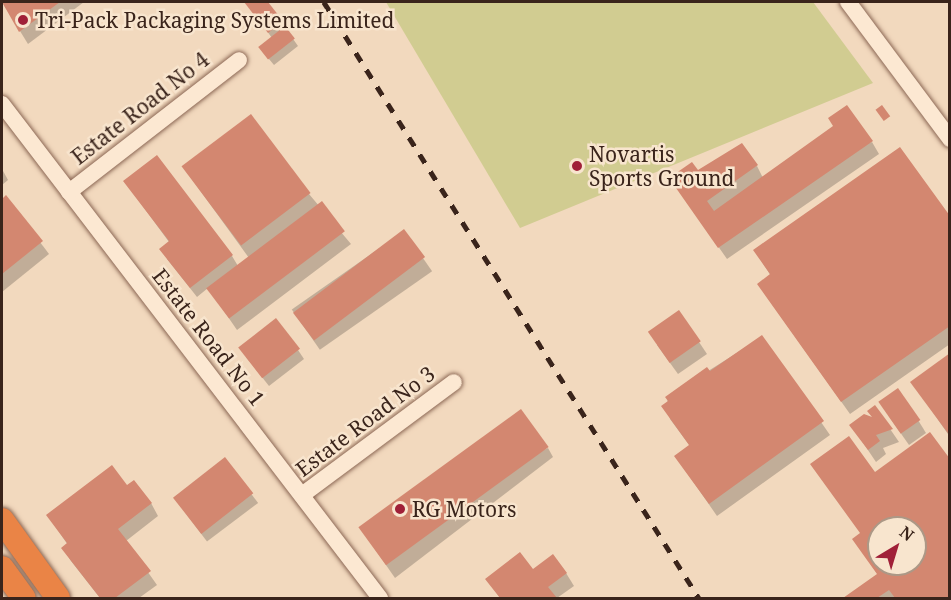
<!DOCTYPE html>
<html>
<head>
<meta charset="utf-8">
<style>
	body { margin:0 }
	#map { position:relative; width:951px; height:600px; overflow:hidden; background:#f2d9be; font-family:"Noto Serif",serif }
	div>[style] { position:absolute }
	.green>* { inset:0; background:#d1cc91 }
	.shadow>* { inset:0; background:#0003; transform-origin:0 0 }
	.building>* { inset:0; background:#d38770; transform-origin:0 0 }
	.roads { filter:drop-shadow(0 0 2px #8c6855) drop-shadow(0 0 2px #8c6855) }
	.minor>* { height:16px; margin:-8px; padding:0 8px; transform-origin:8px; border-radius:8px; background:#fce8d2 }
	.highway>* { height:24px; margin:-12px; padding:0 12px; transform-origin:12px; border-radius:12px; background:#ea8446 }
	.rail>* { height:4.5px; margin-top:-2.25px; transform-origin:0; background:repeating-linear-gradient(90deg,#3a241b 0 10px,transparent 0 20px) }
	.dots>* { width:16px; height:16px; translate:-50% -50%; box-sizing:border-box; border:3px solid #f8e5ce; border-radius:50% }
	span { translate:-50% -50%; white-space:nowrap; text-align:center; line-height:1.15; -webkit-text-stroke:5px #f8e5ce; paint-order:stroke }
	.poi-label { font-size:21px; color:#3a241b }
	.left { translate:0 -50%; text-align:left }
	.street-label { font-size:21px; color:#3a241b }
	.frame { position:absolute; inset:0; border:3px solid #3a241b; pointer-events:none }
	.north { position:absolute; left:867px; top:516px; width:60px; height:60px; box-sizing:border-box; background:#f8e5ce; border:2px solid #ac9886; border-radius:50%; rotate:38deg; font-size:16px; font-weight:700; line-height:24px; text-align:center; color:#3a241b }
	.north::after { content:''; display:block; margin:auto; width:21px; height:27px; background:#a02038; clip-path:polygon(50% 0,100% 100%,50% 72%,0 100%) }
</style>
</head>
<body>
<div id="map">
	<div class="green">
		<i style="clip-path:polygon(386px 2px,813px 2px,873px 83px,520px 228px)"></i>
	</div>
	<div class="shadow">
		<i style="clip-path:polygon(2px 2px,84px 2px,28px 44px)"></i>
		<i style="clip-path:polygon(246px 2px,267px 2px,298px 46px,274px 65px,264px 53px,272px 38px)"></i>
		<i style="clip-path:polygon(872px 142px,879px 154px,727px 259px,671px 179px,757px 166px,763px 178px)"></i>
		<i style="clip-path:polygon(183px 167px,309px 194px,351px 244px,237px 330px,208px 288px,197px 297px,167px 259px,169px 242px,125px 182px,232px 256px,238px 266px,249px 258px)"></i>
		<i style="clip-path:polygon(2px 169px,8px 180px,2px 185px)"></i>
		<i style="clip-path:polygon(6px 197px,49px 254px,2px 292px,2px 201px)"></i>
		<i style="clip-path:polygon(950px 219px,950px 344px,850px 414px,767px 297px,771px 276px,755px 251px)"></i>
		<i style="left:404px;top:231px;width:49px;height:137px;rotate:55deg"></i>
		<i style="clip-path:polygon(762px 337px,830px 435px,717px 516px,676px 457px,690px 446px,670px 419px,667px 397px)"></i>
		<i style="clip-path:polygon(699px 342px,707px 354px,678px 374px,657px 345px)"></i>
		<i style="clip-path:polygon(298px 350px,304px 359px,269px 386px,246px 357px)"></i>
		<i style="clip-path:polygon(950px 355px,950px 437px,912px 382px)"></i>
		<i style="clip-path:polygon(875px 407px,899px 442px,883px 448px,886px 454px,876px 462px,851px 425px,874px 420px)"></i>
		<i style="clip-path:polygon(888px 415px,918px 420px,926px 433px,909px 445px)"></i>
		<i style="clip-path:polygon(548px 448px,553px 457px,395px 578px,363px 532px)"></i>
		<i style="left:225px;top:459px;width:55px;height:64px;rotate:53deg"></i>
		<i style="clip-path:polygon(evenodd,950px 461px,950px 598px,846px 598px,878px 575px,854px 539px,861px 534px,875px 474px,950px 461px,879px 528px,915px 528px,915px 564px,879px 564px,879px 528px)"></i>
		<i style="clip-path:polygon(127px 487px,151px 503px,158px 516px,126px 541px,157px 585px,139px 598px,100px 598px,71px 561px,63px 548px,68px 545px,48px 516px)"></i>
		<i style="clip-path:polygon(533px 572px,566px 573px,574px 586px,557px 598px,500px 598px,487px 579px)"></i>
	</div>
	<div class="building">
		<i style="clip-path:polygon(2px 2px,60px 2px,19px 32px)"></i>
		<i style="clip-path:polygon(244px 2px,268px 2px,283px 21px,268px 33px)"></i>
		<i style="left:285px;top:26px;width:16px;height:34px;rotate:52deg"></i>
		<i style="clip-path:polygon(847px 105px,873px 141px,718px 248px,669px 178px,692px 162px,698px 170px,742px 143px,758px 165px,707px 201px,714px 211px,833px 126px,828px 118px)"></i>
		<i style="left:882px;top:105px;width:14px;height:8px;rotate:54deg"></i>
		<i style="left:251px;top:114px;width:99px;height:87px;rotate:53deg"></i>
		<i style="clip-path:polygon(900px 147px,950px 216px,950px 326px,841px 402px,757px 284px,770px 274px,753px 250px)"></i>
		<i style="clip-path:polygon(157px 155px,233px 255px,190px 288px,159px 249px,169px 241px,123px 181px)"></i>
		<i style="clip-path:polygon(6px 195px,43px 241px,2px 274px,2px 199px)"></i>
		<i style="left:322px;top:201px;width:38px;height:145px;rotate:53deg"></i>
		<i style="left:404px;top:229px;width:35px;height:139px;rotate:53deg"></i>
		<i style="left:679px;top:310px;width:38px;height:38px;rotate:55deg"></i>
		<i style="left:276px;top:318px;width:39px;height:48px;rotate:52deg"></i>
		<i style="clip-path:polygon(762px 335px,824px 421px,709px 504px,674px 456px,689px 445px,661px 406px,668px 401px,665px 397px,707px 367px,710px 371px)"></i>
		<i style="clip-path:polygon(950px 353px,950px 436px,910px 382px)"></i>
		<i style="left:898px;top:388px;width:39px;height:24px;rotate:55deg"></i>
		<i style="clip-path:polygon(875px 405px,893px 429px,876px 435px,880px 441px,868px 450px,849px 425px,864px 414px,872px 417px,867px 411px)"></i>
		<i style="left:521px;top:409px;width:47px;height:201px;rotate:54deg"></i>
		<i style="clip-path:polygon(evenodd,930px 432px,950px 459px,950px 598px,895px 598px,889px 590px,877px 598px,843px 598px,877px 574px,852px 539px,860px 533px,810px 464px,849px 436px,875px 472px,930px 432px,879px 528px,915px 528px,915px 564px,879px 564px,879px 528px)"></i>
		<i style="left:225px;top:457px;width:46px;height:66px;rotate:52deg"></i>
		<i style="clip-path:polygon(112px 465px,127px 485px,134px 480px,152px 503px,118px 529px,151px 571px,115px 598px,100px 598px,61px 548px,67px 543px,46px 515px)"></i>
		<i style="clip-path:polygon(520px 552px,533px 569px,553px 554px,567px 573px,548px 587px,557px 598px,500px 598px,485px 579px)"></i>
	</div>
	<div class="roads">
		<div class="minor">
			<i style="left:848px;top:2px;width:171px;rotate:53.3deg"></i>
			<i style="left:2px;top:104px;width:622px;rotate:52.58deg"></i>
			<i style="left:69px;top:192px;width:215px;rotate:-37.8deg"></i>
			<i style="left:302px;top:495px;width:189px;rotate:-36.6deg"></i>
		</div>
		<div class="highway">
			<i style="left:2px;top:520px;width:96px;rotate:54.3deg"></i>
			<i style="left:2px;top:568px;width:37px;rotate:54deg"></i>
		</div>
	</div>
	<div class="rail">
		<i style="left:324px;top:2px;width:704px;rotate:57.82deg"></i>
	</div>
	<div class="dots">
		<i style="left:23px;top:20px;background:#a02038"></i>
		<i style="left:577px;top:166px;background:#a02038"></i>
		<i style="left:400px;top:509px;background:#a02038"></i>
	</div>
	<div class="poi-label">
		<span class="left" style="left:35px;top:20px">Tri-Pack Packaging Systems Limited</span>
		<span class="left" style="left:589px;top:166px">Novartis<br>Sports Ground</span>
		<span class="left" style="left:412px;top:509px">RG Motors</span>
	</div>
	<div class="street-label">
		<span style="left:140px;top:108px;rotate:-38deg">Estate Road No 4</span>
		<span style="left:209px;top:337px;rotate:52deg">Estate Road No 1</span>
		<span style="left:365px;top:421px;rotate:-37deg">Estate Road No 3</span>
	</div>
	<div class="frame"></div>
	<div class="north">N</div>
</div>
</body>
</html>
